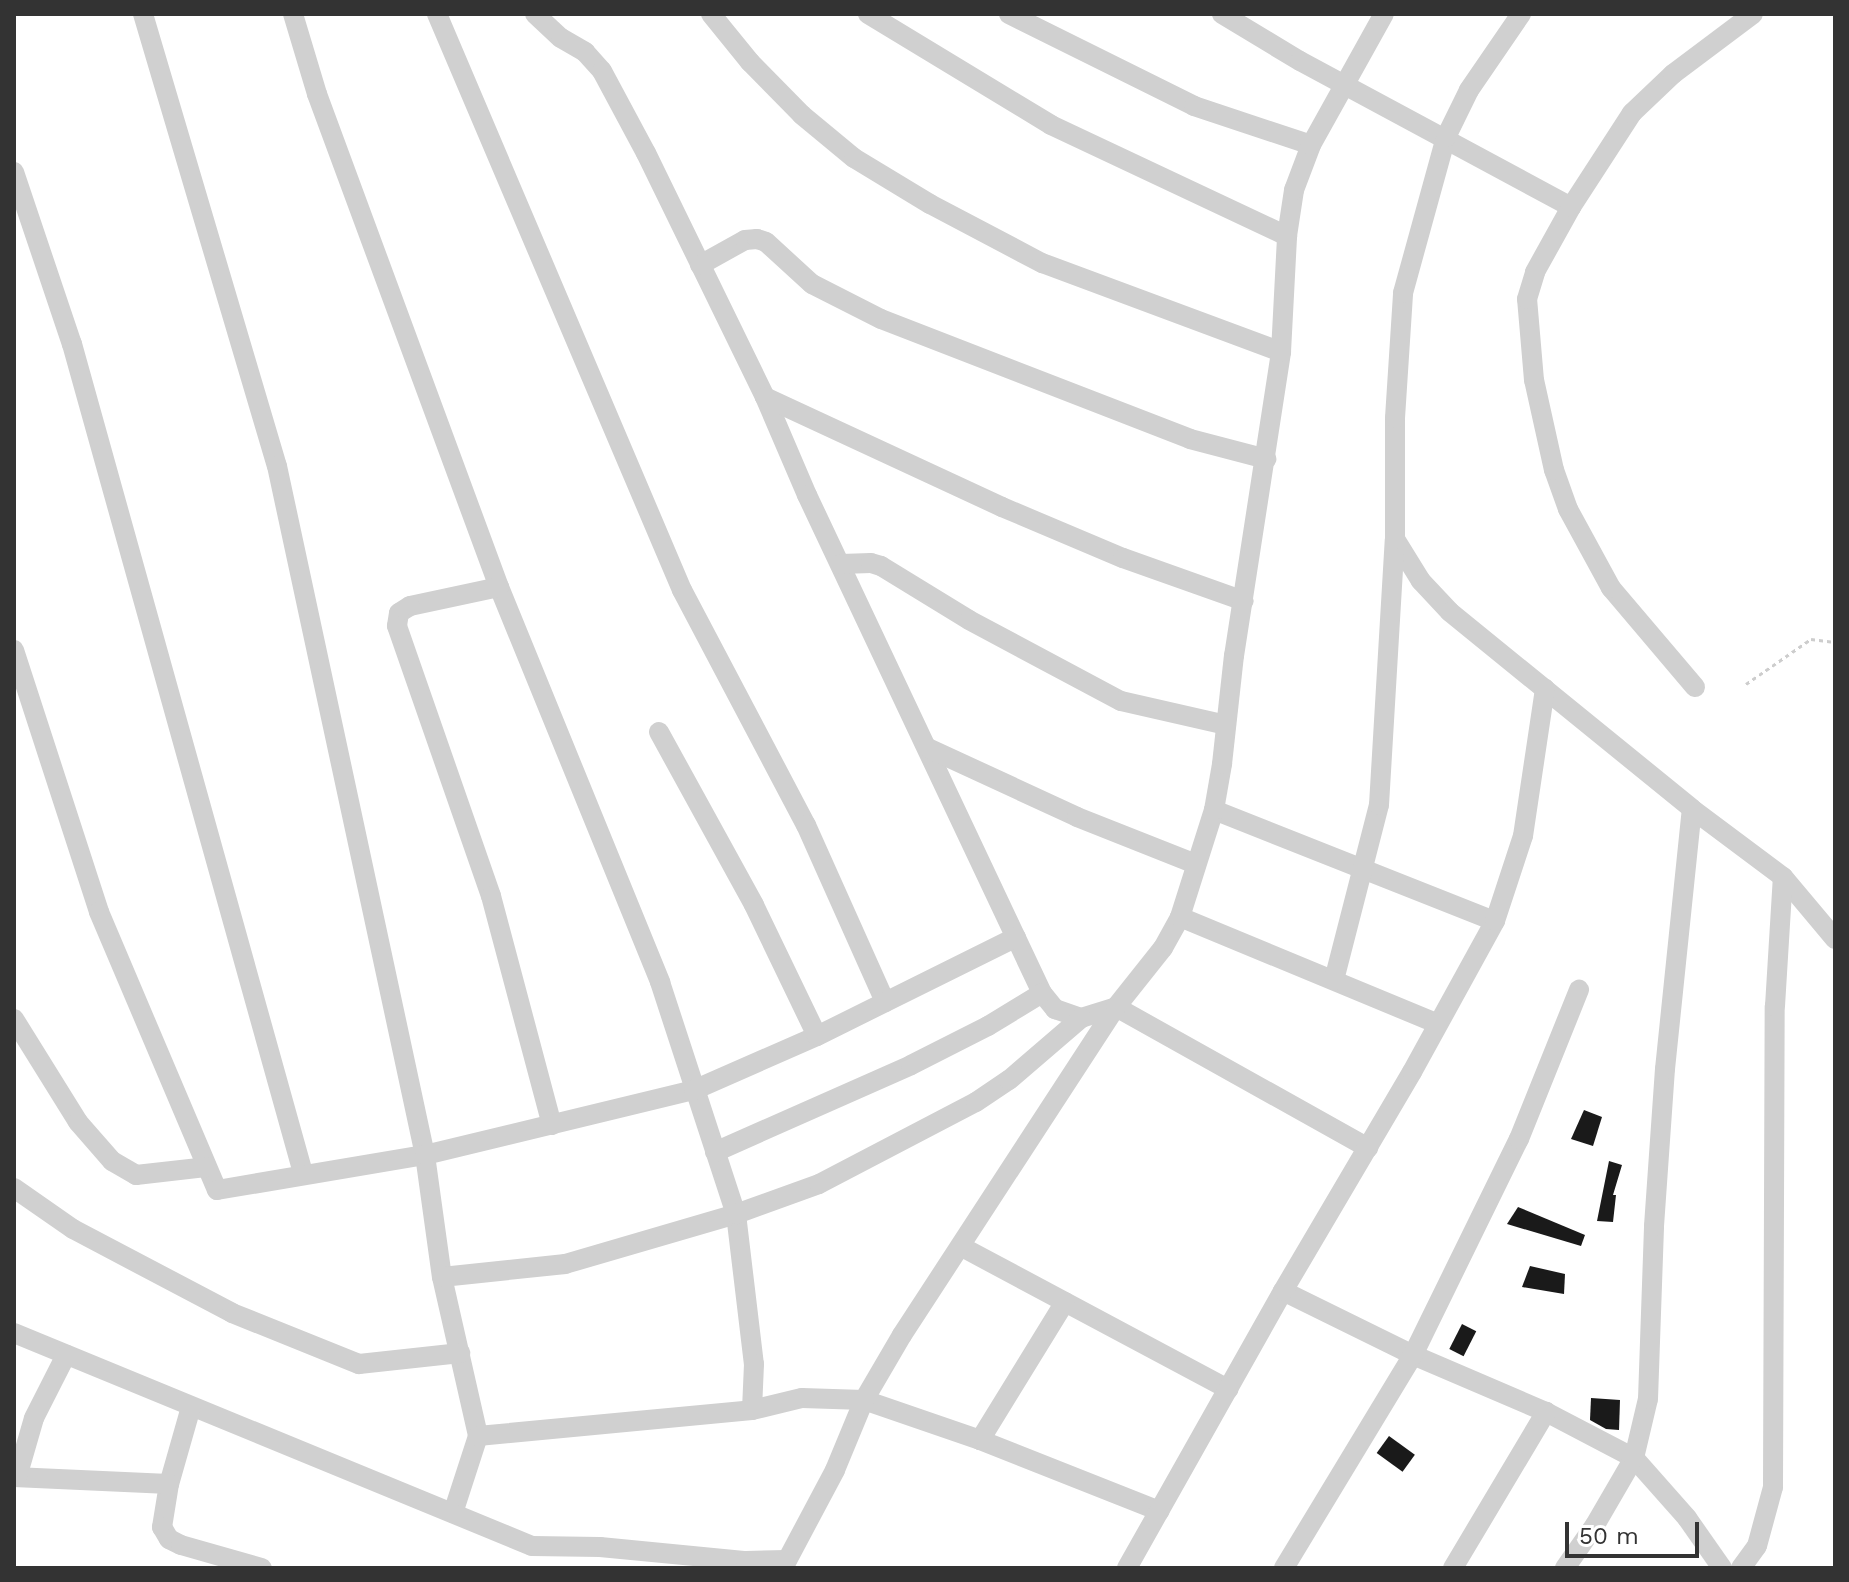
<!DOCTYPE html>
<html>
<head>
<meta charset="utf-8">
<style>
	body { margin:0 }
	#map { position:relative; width:1849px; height:1582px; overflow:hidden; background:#fff; font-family:"Work Sans",sans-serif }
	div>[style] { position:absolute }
	.building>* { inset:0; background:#1a1a1a; transform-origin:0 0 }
	.path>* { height:3px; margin-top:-1.5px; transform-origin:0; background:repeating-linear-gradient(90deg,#cdcdcd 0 4px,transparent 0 8px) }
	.minor>* { height:20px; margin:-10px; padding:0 10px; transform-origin:10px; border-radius:10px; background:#d0d0d0 }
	span { translate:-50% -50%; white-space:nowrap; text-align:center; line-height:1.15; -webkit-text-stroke:8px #fff; paint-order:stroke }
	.frame { position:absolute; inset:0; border:16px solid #333; pointer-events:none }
	.scale { position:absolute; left:1565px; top:1522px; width:134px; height:36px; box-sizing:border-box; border:4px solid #333; border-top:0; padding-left:10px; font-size:24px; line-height:28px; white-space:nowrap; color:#333; -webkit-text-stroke:6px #fff; paint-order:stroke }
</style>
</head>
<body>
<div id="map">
	<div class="building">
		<i style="clip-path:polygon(1584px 1110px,1602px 1117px,1593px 1146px,1571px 1139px)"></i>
		<i style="clip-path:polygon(1609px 1161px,1622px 1165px,1613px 1195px,1616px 1195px,1613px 1222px,1597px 1221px)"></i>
		<i style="clip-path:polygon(1518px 1207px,1585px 1235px,1581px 1246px,1507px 1224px)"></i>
		<i style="clip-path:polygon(1530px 1266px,1565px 1274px,1564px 1294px,1522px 1287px)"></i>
		<i style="left:1462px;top:1324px;width:16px;height:28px;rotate:27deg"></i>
		<i style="clip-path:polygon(1591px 1398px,1620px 1400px,1619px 1430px,1606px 1429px,1590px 1420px)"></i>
		<i style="left:1389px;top:1436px;width:32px;height:21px;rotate:36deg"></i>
	</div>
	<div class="path">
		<i style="left:1746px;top:684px;width:79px;rotate:-34.7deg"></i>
		<i style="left:1811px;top:639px;width:24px;rotate:7deg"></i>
	</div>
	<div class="minor">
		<i style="left:143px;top:14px;width:471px;rotate:73.5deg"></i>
		<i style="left:277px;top:466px;width:705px;rotate:77.88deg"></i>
		<i style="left:425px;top:1155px;width:123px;rotate:82.1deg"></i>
		<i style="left:442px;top:1277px;width:163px;rotate:77.2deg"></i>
		<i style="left:478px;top:1436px;width:81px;rotate:108deg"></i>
		<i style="left:293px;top:14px;width:84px;rotate:73.3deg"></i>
		<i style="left:317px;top:94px;width:526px;rotate:69.74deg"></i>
		<i style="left:499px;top:587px;width:427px;rotate:67.8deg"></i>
		<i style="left:660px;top:982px;width:244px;rotate:71.9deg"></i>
		<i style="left:736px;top:1214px;width:151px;rotate:83.2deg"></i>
		<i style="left:754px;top:1364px;width:46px;rotate:92.5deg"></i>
		<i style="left:437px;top:14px;width:626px;rotate:66.96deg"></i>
		<i style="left:682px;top:590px;width:266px;rotate:62.2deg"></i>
		<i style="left:806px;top:825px;width:194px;rotate:65.9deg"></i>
		<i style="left:535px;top:14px;width:35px;rotate:43deg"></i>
		<i style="left:561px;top:38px;width:28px;rotate:30deg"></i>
		<i style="left:585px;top:52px;width:25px;rotate:48deg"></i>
		<i style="left:602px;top:71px;width:93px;rotate:61.8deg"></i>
		<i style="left:646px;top:153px;width:271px;rotate:64deg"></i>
		<i style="left:765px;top:397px;width:107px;rotate:66.8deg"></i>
		<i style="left:807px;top:495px;width:551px;rotate:64.74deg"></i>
		<i style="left:1042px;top:993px;width:21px;rotate:51deg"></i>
		<i style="left:1055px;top:1009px;width:28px;rotate:19deg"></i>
		<i style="left:1081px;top:1018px;width:37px;rotate:-17deg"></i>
		<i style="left:1116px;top:1007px;width:289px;rotate:29.2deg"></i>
		<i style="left:711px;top:14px;width:62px;rotate:50.9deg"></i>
		<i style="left:750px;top:62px;width:74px;rotate:45.5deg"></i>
		<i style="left:802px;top:115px;width:67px;rotate:39.6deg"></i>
		<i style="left:854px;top:158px;width:89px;rotate:31.2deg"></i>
		<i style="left:930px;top:204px;width:127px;rotate:27.8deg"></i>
		<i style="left:1042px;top:263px;width:255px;rotate:20.4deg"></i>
		<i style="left:868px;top:14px;width:214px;rotate:31.2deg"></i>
		<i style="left:1051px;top:125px;width:261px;rotate:25.2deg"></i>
		<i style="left:1009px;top:14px;width:207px;rotate:26.4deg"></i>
		<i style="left:1194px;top:106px;width:123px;rotate:18.4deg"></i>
		<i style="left:1222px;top:14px;width:91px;rotate:31.1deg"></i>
		<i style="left:1300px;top:61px;width:308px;rotate:28.3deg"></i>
		<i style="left:14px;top:172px;width:182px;rotate:71.4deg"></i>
		<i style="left:72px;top:344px;width:861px;rotate:74.43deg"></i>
		<i style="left:700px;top:265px;width:51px;rotate:-29.1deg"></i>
		<i style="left:745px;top:240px;width:12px;rotate:-5deg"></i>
		<i style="left:757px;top:239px;width:9px;rotate:18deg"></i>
		<i style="left:766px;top:242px;width:62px;rotate:42.4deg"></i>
		<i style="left:812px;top:284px;width:77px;rotate:26.9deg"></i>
		<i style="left:881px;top:319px;width:331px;rotate:21.2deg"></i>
		<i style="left:1190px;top:439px;width:79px;rotate:14.7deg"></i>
		<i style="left:765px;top:397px;width:261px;rotate:24.9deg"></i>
		<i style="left:1002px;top:507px;width:131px;rotate:22.9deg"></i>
		<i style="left:1123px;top:558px;width:128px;rotate:19.6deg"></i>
		<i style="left:1395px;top:539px;width:49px;rotate:58.2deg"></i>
		<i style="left:1421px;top:581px;width:42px;rotate:46.9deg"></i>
		<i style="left:1450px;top:612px;width:312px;rotate:39.1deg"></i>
		<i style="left:1692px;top:809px;width:114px;rotate:36.8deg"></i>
		<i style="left:1783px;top:877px;width:81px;rotate:50deg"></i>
		<i style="left:841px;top:564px;width:30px;rotate:-2deg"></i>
		<i style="left:871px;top:563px;width:10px;rotate:17deg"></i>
		<i style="left:881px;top:566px;width:103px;rotate:31.5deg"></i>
		<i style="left:969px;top:620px;width:172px;rotate:28.1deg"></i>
		<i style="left:1121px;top:701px;width:108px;rotate:12.9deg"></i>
		<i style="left:499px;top:587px;width:91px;rotate:167.9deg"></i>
		<i style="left:410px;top:606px;width:13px;rotate:148deg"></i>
		<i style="left:399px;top:613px;width:13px;rotate:99deg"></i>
		<i style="left:397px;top:626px;width:286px;rotate:70.8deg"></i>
		<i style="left:491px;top:896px;width:237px;rotate:75.1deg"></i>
		<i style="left:14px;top:650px;width:275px;rotate:72deg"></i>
		<i style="left:99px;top:912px;width:302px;rotate:67deg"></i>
		<i style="left:217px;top:1190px;width:211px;rotate:-9.6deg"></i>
		<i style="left:425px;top:1155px;width:277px;rotate:-13.6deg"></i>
		<i style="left:694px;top:1090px;width:134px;rotate:-23.7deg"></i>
		<i style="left:817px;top:1036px;width:222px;rotate:-26.4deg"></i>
		<i style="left:1695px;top:687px;width:130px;rotate:-130.3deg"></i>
		<i style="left:1611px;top:588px;width:90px;rotate:-118.6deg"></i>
		<i style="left:1568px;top:509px;width:41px;rotate:-109.7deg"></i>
		<i style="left:1554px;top:470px;width:92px;rotate:-102.5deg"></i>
		<i style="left:1534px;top:380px;width:81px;rotate:-94.9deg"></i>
		<i style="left:1527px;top:299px;width:28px;rotate:-73deg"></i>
		<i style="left:1535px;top:272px;width:74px;rotate:-61deg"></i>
		<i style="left:1571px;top:207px;width:112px;rotate:-57deg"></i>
		<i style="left:1632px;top:113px;width:57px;rotate:-43.6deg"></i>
		<i style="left:1673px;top:74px;width:100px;rotate:-36.9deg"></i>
		<i style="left:659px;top:732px;width:197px;rotate:61.2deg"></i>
		<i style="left:754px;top:905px;width:145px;rotate:64.3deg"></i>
		<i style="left:928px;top:748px;width:164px;rotate:24.8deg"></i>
		<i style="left:1077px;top:817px;width:128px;rotate:21.6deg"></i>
		<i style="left:1214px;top:810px;width:302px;rotate:21.6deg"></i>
		<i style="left:1180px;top:917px;width:279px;rotate:22.5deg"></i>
		<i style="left:1334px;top:980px;width:181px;rotate:-75.6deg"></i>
		<i style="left:1379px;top:805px;width:266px;rotate:-86.6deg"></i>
		<i style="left:1395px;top:539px;width:121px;rotate:-90deg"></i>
		<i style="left:1395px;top:418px;width:125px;rotate:-86.3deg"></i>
		<i style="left:1403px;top:293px;width:162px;rotate:-74.6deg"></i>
		<i style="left:1446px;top:137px;width:52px;rotate:-63.9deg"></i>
		<i style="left:1469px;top:90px;width:92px;rotate:-55.6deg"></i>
		<i style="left:14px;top:1019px;width:121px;rotate:58.1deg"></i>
		<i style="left:78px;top:1122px;width:52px;rotate:48.9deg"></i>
		<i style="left:112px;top:1161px;width:28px;rotate:30deg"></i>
		<i style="left:136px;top:1175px;width:70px;rotate:-6.5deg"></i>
		<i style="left:715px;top:1152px;width:214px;rotate:-23.9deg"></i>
		<i style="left:911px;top:1065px;width:86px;rotate:-26.9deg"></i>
		<i style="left:988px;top:1026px;width:63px;rotate:-31.4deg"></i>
		<i style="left:14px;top:1188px;width:72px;rotate:34.8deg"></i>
		<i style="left:73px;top:1229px;width:180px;rotate:27.8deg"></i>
		<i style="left:232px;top:1313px;width:137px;rotate:21.9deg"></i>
		<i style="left:359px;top:1364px;width:102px;rotate:-6.2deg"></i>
		<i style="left:962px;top:1247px;width:302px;rotate:28.1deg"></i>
		<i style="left:442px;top:1277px;width:124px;rotate:-6deg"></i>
		<i style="left:565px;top:1264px;width:178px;rotate:-16.3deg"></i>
		<i style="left:736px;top:1214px;width:88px;rotate:-19.9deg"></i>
		<i style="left:819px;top:1184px;width:177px;rotate:-27.6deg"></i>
		<i style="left:976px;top:1102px;width:40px;rotate:-34deg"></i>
		<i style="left:1009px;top:1080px;width:95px;rotate:-40.7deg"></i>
		<i style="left:1283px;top:1291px;width:145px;rotate:26.2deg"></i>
		<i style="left:1413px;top:1355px;width:145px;rotate:23.2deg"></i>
		<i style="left:1546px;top:1412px;width:99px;rotate:27.6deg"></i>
		<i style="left:1634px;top:1458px;width:80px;rotate:48.5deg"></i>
		<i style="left:1687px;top:1518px;width:61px;rotate:55deg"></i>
		<i style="left:14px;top:1333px;width:560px;rotate:22.35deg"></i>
		<i style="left:532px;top:1546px;width:68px;rotate:0.8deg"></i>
		<i style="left:600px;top:1547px;width:147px;rotate:5.5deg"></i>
		<i style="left:746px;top:1561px;width:41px;rotate:-1.4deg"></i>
		<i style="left:191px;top:1407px;width:80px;rotate:105.9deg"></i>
		<i style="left:169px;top:1484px;width:44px;rotate:99.2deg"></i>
		<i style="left:162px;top:1527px;width:14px;rotate:60deg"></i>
		<i style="left:169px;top:1539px;width:13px;rotate:27deg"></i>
		<i style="left:181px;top:1545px;width:84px;rotate:15.9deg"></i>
		<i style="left:478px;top:1436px;width:275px;rotate:-5.4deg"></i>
		<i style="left:752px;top:1410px;width:51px;rotate:-13.5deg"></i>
		<i style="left:802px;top:1398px;width:62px;rotate:1.8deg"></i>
		<i style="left:864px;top:1400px;width:123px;rotate:19deg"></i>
		<i style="left:980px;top:1440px;width:193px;rotate:21.6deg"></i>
		<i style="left:980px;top:1440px;width:162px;rotate:-58.4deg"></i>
		<i style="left:14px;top:1477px;width:155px;rotate:2.6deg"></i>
		<i style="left:17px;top:1477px;width:61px;rotate:-73.9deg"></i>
		<i style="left:34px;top:1418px;width:71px;rotate:-63.1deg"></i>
		<i style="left:783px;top:1568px;width:111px;rotate:-62deg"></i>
		<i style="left:835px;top:1470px;width:76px;rotate:-67.5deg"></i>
		<i style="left:864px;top:1400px;width:75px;rotate:-59.7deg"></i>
		<i style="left:902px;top:1335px;width:392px;rotate:-56.9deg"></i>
		<i style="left:1116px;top:1007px;width:75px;rotate:-51.5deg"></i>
		<i style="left:1163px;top:948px;width:35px;rotate:-61deg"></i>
		<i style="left:1180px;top:917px;width:112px;rotate:-72.4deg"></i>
		<i style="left:1214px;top:810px;width:47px;rotate:-80.1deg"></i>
		<i style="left:1222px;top:764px;width:109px;rotate:-83.7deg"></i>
		<i style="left:1234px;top:656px;width:308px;rotate:-81.2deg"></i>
		<i style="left:1281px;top:352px;width:116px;rotate:-87deg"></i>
		<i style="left:1287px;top:236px;width:47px;rotate:-81.3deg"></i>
		<i style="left:1294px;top:190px;width:48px;rotate:-69.3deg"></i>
		<i style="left:1311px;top:145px;width:150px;rotate:-60.9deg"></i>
		<i style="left:1127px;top:1568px;width:318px;rotate:-60.6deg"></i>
		<i style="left:1283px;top:1291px;width:254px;rotate:-59.5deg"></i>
		<i style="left:1412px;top:1072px;width:172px;rotate:-61.2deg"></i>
		<i style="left:1495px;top:921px;width:89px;rotate:-71.8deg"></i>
		<i style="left:1523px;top:836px;width:149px;rotate:-81.5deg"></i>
		<i style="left:1284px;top:1568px;width:249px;rotate:-58.8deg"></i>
		<i style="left:1413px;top:1355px;width:241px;rotate:-63.9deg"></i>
		<i style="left:1519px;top:1139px;width:161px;rotate:-68.1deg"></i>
		<i style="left:1453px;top:1568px;width:182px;rotate:-59.2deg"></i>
		<i style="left:1565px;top:1568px;width:52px;rotate:-55.1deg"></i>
		<i style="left:1595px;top:1525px;width:78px;rotate:-59.8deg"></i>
		<i style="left:1634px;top:1458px;width:61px;rotate:-76.7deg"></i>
		<i style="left:1648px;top:1399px;width:173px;rotate:-88deg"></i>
		<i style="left:1654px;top:1226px;width:157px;rotate:-86deg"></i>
		<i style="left:1665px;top:1069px;width:261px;rotate:-84.1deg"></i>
		<i style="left:1741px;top:1568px;width:27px;rotate:-54deg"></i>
		<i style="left:1757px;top:1546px;width:61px;rotate:-74.8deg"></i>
		<i style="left:1773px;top:1487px;width:481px;rotate:-89.8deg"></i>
		<i style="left:1775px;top:1006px;width:129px;rotate:-86.5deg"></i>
	</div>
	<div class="frame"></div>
	<div class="scale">50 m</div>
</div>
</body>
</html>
